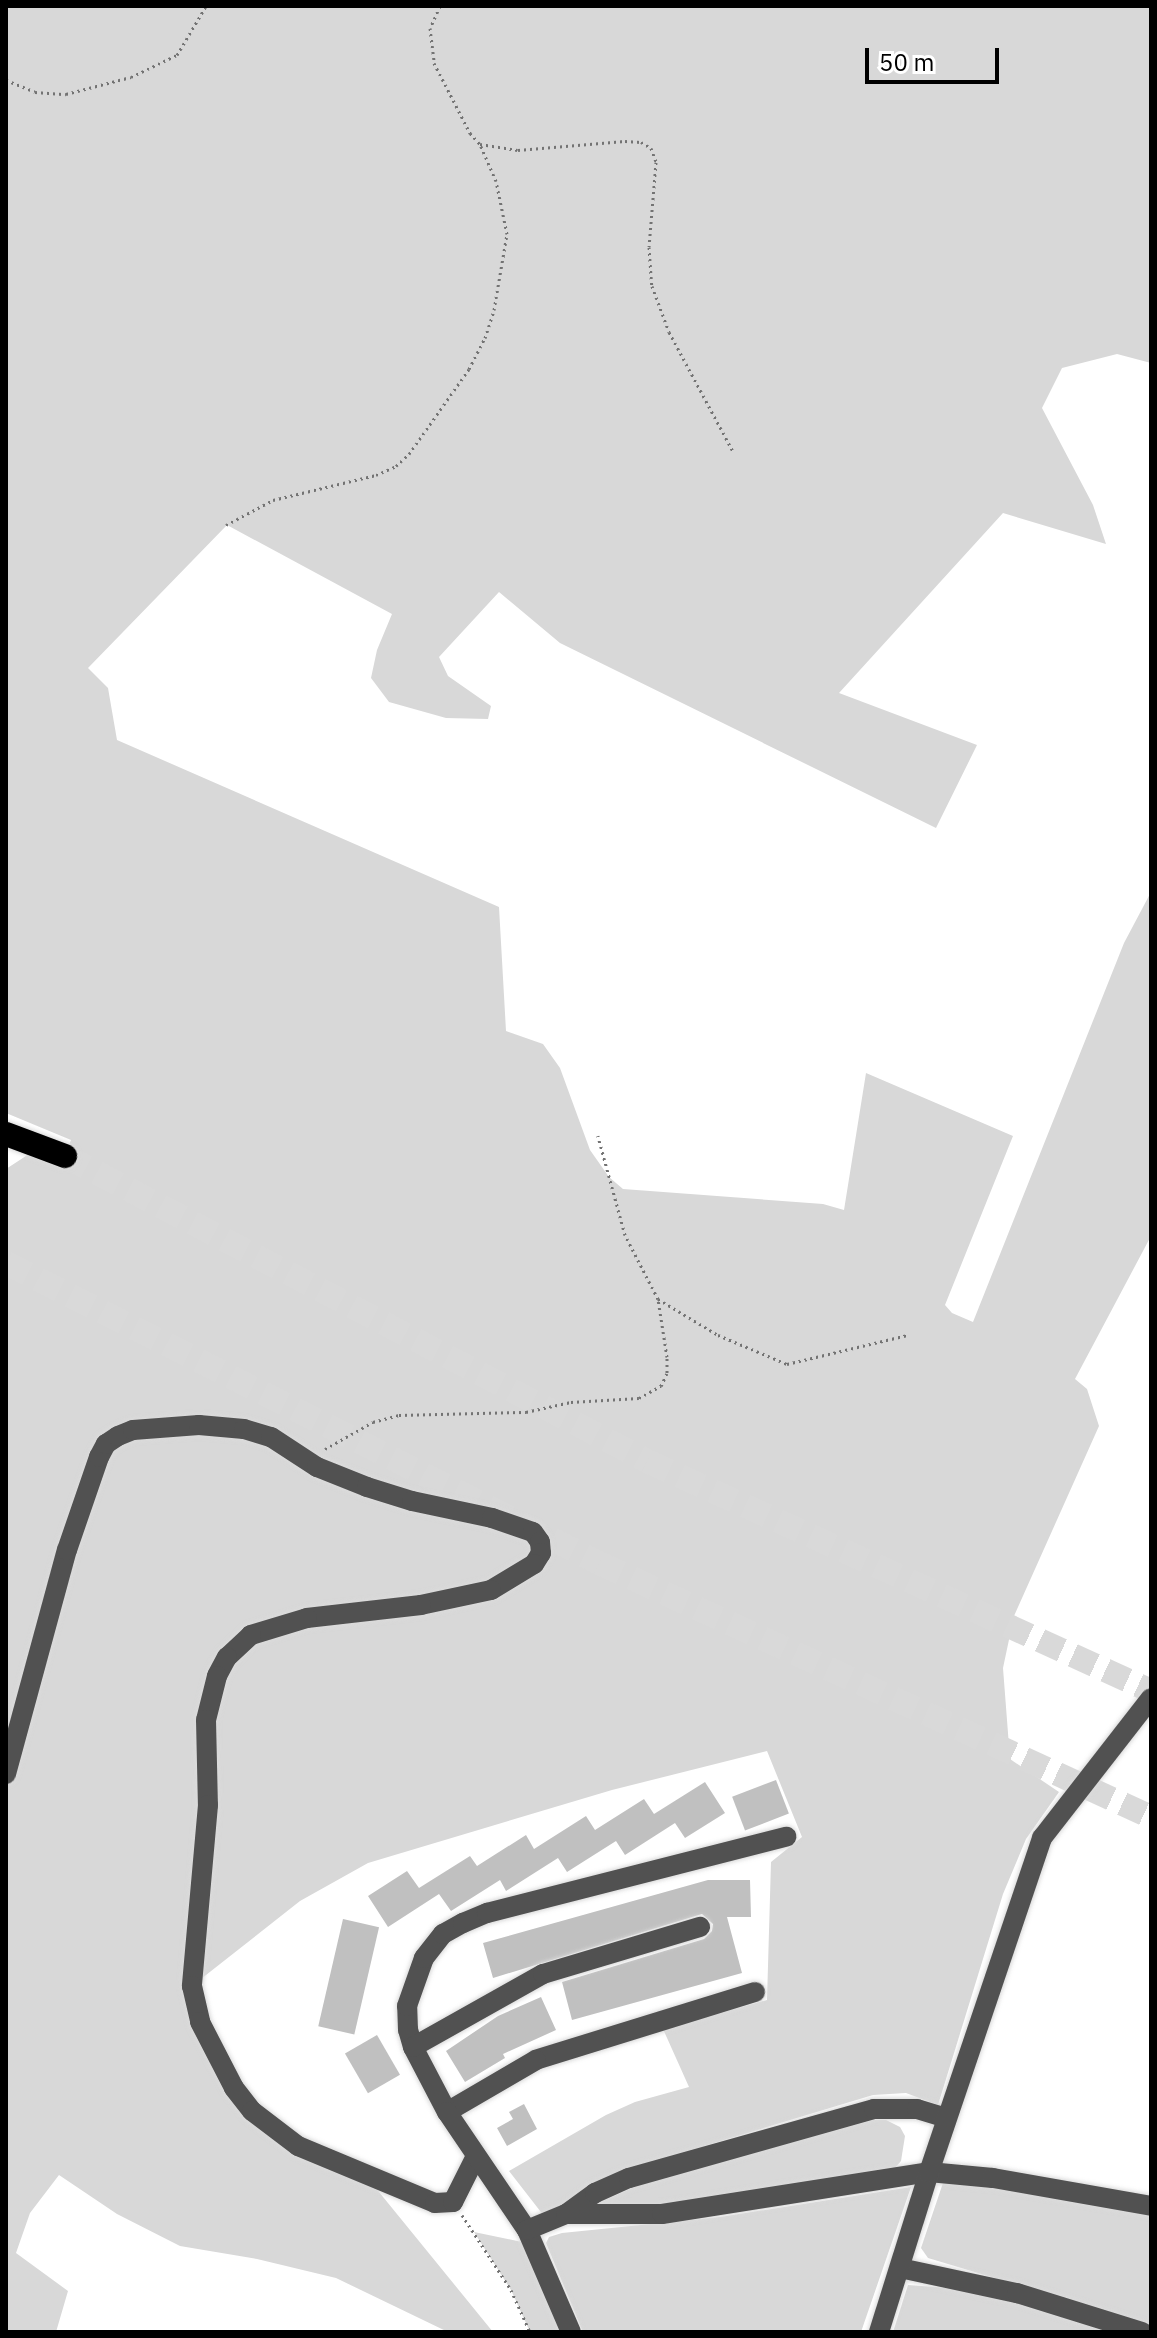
<!DOCTYPE html>
<html>
<head>
<meta charset="utf-8">
<style>
	body { margin:0 }
	#map { position:relative; width:1157px; height:2338px; overflow:hidden; background:#fff; font-family:"IBM Plex Sans",sans-serif }
	div>[style] { position:absolute }
	.green>* { inset:0; background:#d8d8d8 }
	.building>* { inset:0; background:#c0c0c0; transform-origin:0 0 }
	.highway-tunnel>* { height:24px; margin-top:-12px; transform-origin:0; background:repeating-linear-gradient(90deg,#d9d9d9 0 24px,transparent 0 36px) }
	.path>* { height:3px; margin-top:-1.5px; transform-origin:0; background:repeating-linear-gradient(90deg,#737373 0 2px,transparent 0 6px) }
	.roads { filter:drop-shadow(0 0 2px #dbdbdb) drop-shadow(0 0 2px #dbdbdb) }
	.minor>* { height:20px; margin:-10px; padding:0 10px; transform-origin:10px; border-radius:10px; background:#515151 }
	.highway>* { height:24px; margin:-12px; padding:0 12px; transform-origin:12px; border-radius:12px; background:#000 }
	span { translate:-50% -50%; white-space:nowrap; text-align:center; line-height:1.15; -webkit-text-stroke:6px #fff; paint-order:stroke }
	.frame { position:absolute; inset:0; border:8px solid #000; pointer-events:none }
	.scale { position:absolute; left:865px; top:48px; width:134px; height:36px; box-sizing:border-box; border:4px solid #000; border-top:0; padding-left:10px; font-size:24px; line-height:28px; white-space:nowrap; color:#000; -webkit-text-stroke:6px #fff; paint-order:stroke }
</style>
</head>
<body>
<div id="map">
	<div class="green">
		<i style="clip-path:polygon(6px 6px,1151px 6px,1151px 363px,1117px 354px,1062px 368px,1042px 408px,1093px 505px,1106px 544px,1003px 513px,839px 693px,977px 745px,936px 828px,560px 643px,499px 592px,439px 657px,448px 676px,491px 706px,488px 719px,446px 718px,389px 702px,371px 678px,377px 650px,392px 614px,227px 525px,88px 668px,108px 688px,117px 740px,499px 907px,506px 1031px,543px 1044px,560px 1068px,590px 1150px,609px 1177px,623px 1189px,823px 1204px,844px 1210px,866px 1073px,1013px 1136px,945px 1305px,952px 1313px,973px 1322px,1124px 943px,1151px 892px,1151px 1236px,1075px 1379px,1087px 1389px,1099px 1426px,1014px 1616px,1003px 1668px,1010px 1759px,1059px 1792px,1026px 1839px,1003px 1894px,938px 2105px,906px 2093px,873px 2095px,704px 2146px,544px 2216px,509px 2171px,606px 2115px,635px 2102px,689px 2087px,663px 2029px,767px 2000px,771px 1862px,802px 1837px,767px 1751px,612px 1790px,368px 1863px,300px 1901px,192px 1986px,252px 2111px,366px 2176px,493px 2332px,448px 2332px,336px 2278px,257px 2259px,180px 2246px,117px 2214px,59px 2175px,30px 2213px,16px 2253px,68px 2291px,56px 2332px,6px 2332px,6px 1169px,29px 1154px,61px 1166px,71px 1140px,6px 1113px)"></i>
		<i style="clip-path:polygon(873px 2120px,886px 2120px,900px 2127px,905px 2136px,901px 2161px,895px 2168px,667px 2206px,594px 2205px,641px 2184px)"></i>
		<i style="clip-path:polygon(944px 2180px,991px 2185px,1151px 2215px,1151px 2325px,928px 2258px,921px 2248px)"></i>
		<i style="clip-path:polygon(911px 2187px,861px 2332px,583px 2332px,546px 2243px,549px 2237px,562px 2233px,720px 2217px)"></i>
		<i style="clip-path:polygon(474px 2232px,522px 2242px,560px 2332px,530px 2332px,511px 2290px)"></i>
		<i style="clip-path:polygon(908px 2285px,949px 2288px,1012px 2300px,1115px 2332px,893px 2332px)"></i>
	</div>
	<div class="building">
		<i style="left:776px;top:1780px;width:36px;height:47px;rotate:69deg"></i>
		<i style="clip-path:polygon(705px 1782px,725px 1813px,685px 1838px,675px 1823px,625px 1855px,616px 1841px,567px 1872px,558px 1858px,506px 1891px,500px 1880px,451px 1911px,439px 1894px,388px 1927px,368px 1896px,407px 1871px,419px 1888px,470px 1856px,477px 1866px,526px 1835px,534px 1849px,586px 1816px,595px 1830px,644px 1799px,654px 1814px)"></i>
		<i style="clip-path:polygon(708px 1880px,750px 1880px,751px 1917px,727px 1917px,742px 1973px,572px 2020px,562px 1982px,704px 1939px,712px 1931px,713px 1924px,702px 1914px,493px 1978px,483px 1943px)"></i>
		<i style="left:343px;top:1919px;width:37px;height:110px;rotate:13deg"></i>
		<i style="clip-path:polygon(541px 1997px,556px 2030px,503px 2054px,505px 2058px,465px 2082px,446px 2051px,498px 2016px)"></i>
		<i style="left:377px;top:2035px;width:46px;height:37px;rotate:60deg"></i>
		<i style="clip-path:polygon(524px 2104px,537px 2129px,507px 2146px,497px 2128px,513px 2119px,509px 2112px)"></i>
	</div>
	<div class="highway-tunnel">
		<i style="left:65px;top:1156px;width:657px;rotate:27.66deg"></i>
		<i style="left:647px;top:1461px;width:554px;rotate:24.53deg"></i>
		<i style="left:6px;top:1263px;width:665px;rotate:26.83deg"></i>
		<i style="left:599px;top:1563px;width:608px;rotate:24.71deg"></i>
	</div>
	<div class="path">
		<i style="left:440px;top:6px;width:24px;rotate:114deg"></i>
		<i style="left:430px;top:28px;width:35px;rotate:83deg"></i>
		<i style="left:434px;top:63px;width:79px;rotate:62.8deg"></i>
		<i style="left:470px;top:133px;width:15px;rotate:48deg"></i>
		<i style="left:480px;top:144px;width:38px;rotate:9deg"></i>
		<i style="left:518px;top:150px;width:107px;rotate:-4.8deg"></i>
		<i style="left:625px;top:141px;width:16px;rotate:4deg"></i>
		<i style="left:641px;top:142px;width:12px;rotate:31deg"></i>
		<i style="left:651px;top:148px;width:15px;rotate:70deg"></i>
		<i style="left:656px;top:162px;width:85px;rotate:94.7deg"></i>
		<i style="left:649px;top:247px;width:39px;rotate:86deg"></i>
		<i style="left:652px;top:286px;width:49px;rotate:69.7deg"></i>
		<i style="left:669px;top:332px;width:137px;rotate:61.8deg"></i>
		<i style="left:6px;top:80px;width:31px;rotate:22deg"></i>
		<i style="left:35px;top:92px;width:31px;rotate:4deg"></i>
		<i style="left:66px;top:94px;width:67px;rotate:-14.7deg"></i>
		<i style="left:131px;top:77px;width:51px;rotate:-25.6deg"></i>
		<i style="left:177px;top:55px;width:57px;rotate:-59.4deg"></i>
		<i style="left:226px;top:525px;width:53px;rotate:-28deg"></i>
		<i style="left:273px;top:500px;width:106px;rotate:-13.6deg"></i>
		<i style="left:376px;top:475px;width:22px;rotate:-24deg"></i>
		<i style="left:396px;top:466px;width:18px;rotate:-43deg"></i>
		<i style="left:409px;top:454px;width:104px;rotate:-54.8deg"></i>
		<i style="left:469px;top:369px;width:35px;rotate:-63deg"></i>
		<i style="left:485px;top:338px;width:29px;rotate:-72deg"></i>
		<i style="left:494px;top:310px;width:77px;rotate:-80.3deg"></i>
		<i style="left:507px;top:234px;width:54px;rotate:-101.7deg"></i>
		<i style="left:496px;top:181px;width:40px;rotate:-113.4deg"></i>
		<i style="left:658px;top:1299px;width:70px;rotate:31deg"></i>
		<i style="left:718px;top:1335px;width:75px;rotate:22.8deg"></i>
		<i style="left:787px;top:1364px;width:124px;rotate:-13.5deg"></i>
		<i style="left:325px;top:1449px;width:55px;rotate:-29.4deg"></i>
		<i style="left:373px;top:1422px;width:27px;rotate:-15deg"></i>
		<i style="left:399px;top:1415px;width:127px;rotate:-1.4deg"></i>
		<i style="left:526px;top:1412px;width:46px;rotate:-12.5deg"></i>
		<i style="left:571px;top:1402px;width:68px;rotate:-3.4deg"></i>
		<i style="left:639px;top:1398px;width:25px;rotate:-29deg"></i>
		<i style="left:661px;top:1386px;width:14px;rotate:-65deg"></i>
		<i style="left:667px;top:1373px;width:16px;rotate:-90deg"></i>
		<i style="left:667px;top:1357px;width:59px;rotate:-98.8deg"></i>
		<i style="left:658px;top:1299px;width:72px;rotate:-117.3deg"></i>
		<i style="left:625px;top:1235px;width:103px;rotate:-105.3deg"></i>
		<i style="left:462px;top:2215px;width:90px;rotate:56.8deg"></i>
		<i style="left:511px;top:2290px;width:46px;rotate:65.7deg"></i>
	</div>
	<div class="roads">
		<div class="minor">
			<i style="left:6px;top:1774px;width:232px;rotate:-74.8deg"></i>
			<i style="left:67px;top:1550px;width:98px;rotate:-71deg"></i>
			<i style="left:99px;top:1457px;width:15px;rotate:-62deg"></i>
			<i style="left:106px;top:1444px;width:14px;rotate:-34deg"></i>
			<i style="left:118px;top:1436px;width:16px;rotate:-22deg"></i>
			<i style="left:133px;top:1430px;width:66px;rotate:-4.3deg"></i>
			<i style="left:199px;top:1425px;width:45px;rotate:5.1deg"></i>
			<i style="left:244px;top:1429px;width:28px;rotate:17deg"></i>
			<i style="left:271px;top:1437px;width:55px;rotate:33.1deg"></i>
			<i style="left:317px;top:1467px;width:54px;rotate:21.8deg"></i>
			<i style="left:367px;top:1487px;width:47px;rotate:17.3deg"></i>
			<i style="left:412px;top:1501px;width:82px;rotate:12deg"></i>
			<i style="left:492px;top:1518px;width:43px;rotate:18.9deg"></i>
			<i style="left:533px;top:1532px;width:12px;rotate:55deg"></i>
			<i style="left:540px;top:1542px;width:11px;rotate:85deg"></i>
			<i style="left:541px;top:1553px;width:13px;rotate:122deg"></i>
			<i style="left:534px;top:1564px;width:50px;rotate:148.8deg"></i>
			<i style="left:491px;top:1590px;width:72px;rotate:167.9deg"></i>
			<i style="left:421px;top:1605px;width:115px;rotate:173.5deg"></i>
			<i style="left:307px;top:1618px;width:59px;rotate:163.1deg"></i>
			<i style="left:251px;top:1635px;width:33px;rotate:137deg"></i>
			<i style="left:227px;top:1657px;width:21px;rotate:118deg"></i>
			<i style="left:217px;top:1676px;width:45px;rotate:104deg"></i>
			<i style="left:206px;top:1720px;width:85px;rotate:88.7deg"></i>
			<i style="left:208px;top:1805px;width:182px;rotate:95.1deg"></i>
			<i style="left:192px;top:1986px;width:37px;rotate:77deg"></i>
			<i style="left:200px;top:2022px;width:74px;rotate:62.7deg"></i>
			<i style="left:234px;top:2088px;width:29px;rotate:52deg"></i>
			<i style="left:252px;top:2111px;width:58px;rotate:37.3deg"></i>
			<i style="left:298px;top:2146px;width:148px;rotate:22.6deg"></i>
			<i style="left:435px;top:2203px;width:18px;rotate:-3deg"></i>
			<i style="left:453px;top:2202px;width:49px;rotate:-63.4deg"></i>
			<i style="left:755px;top:1992px;width:229px;rotate:162.8deg"></i>
			<i style="left:536px;top:2060px;width:103px;rotate:149.7deg"></i>
			<i style="left:447px;top:2112px;width:73px;rotate:-117.6deg"></i>
			<i style="left:413px;top:2047px;width:18px;rotate:-106deg"></i>
			<i style="left:408px;top:2030px;width:24px;rotate:-92deg"></i>
			<i style="left:407px;top:2006px;width:51px;rotate:-70.5deg"></i>
			<i style="left:424px;top:1958px;width:31px;rotate:-52deg"></i>
			<i style="left:443px;top:1934px;width:23px;rotate:-29deg"></i>
			<i style="left:463px;top:1923px;width:26px;rotate:-23deg"></i>
			<i style="left:487px;top:1913px;width:309px;rotate:-14.3deg"></i>
			<i style="left:413px;top:2047px;width:149px;rotate:-29.3deg"></i>
			<i style="left:543px;top:1974px;width:164px;rotate:-16.7deg"></i>
			<i style="left:447px;top:2112px;width:143px;rotate:55.9deg"></i>
			<i style="left:527px;top:2230px;width:111px;rotate:66.7deg"></i>
			<i style="left:566px;top:2214px;width:36px;rotate:-36deg"></i>
			<i style="left:595px;top:2193px;width:37px;rotate:-24deg"></i>
			<i style="left:629px;top:2178px;width:255px;rotate:-15.7deg"></i>
			<i style="left:874px;top:2109px;width:43px"></i>
			<i style="left:917px;top:2109px;width:30px;rotate:17deg"></i>
			<i style="left:527px;top:2230px;width:42px;rotate:-22.3deg"></i>
			<i style="left:566px;top:2214px;width:96px"></i>
			<i style="left:662px;top:2214px;width:270px;rotate:-8.9deg"></i>
			<i style="left:929px;top:2172px;width:64px;rotate:5.4deg"></i>
			<i style="left:993px;top:2178px;width:160px;rotate:10deg"></i>
			<i style="left:900px;top:2268px;width:120px;rotate:12.1deg"></i>
			<i style="left:1017px;top:2293px;width:131px;rotate:17.3deg"></i>
			<i style="left:879px;top:2332px;width:168px;rotate:-72.6deg"></i>
			<i style="left:929px;top:2172px;width:353px;rotate:-71.3deg"></i>
			<i style="left:1042px;top:1838px;width:177px;rotate:-52.1deg"></i>
		</div>
		<div class="highway">
			<i style="left:6px;top:1134px;width:63px;rotate:20.4deg"></i>
		</div>
	</div>
	<div class="frame"></div>
	<div class="scale">50 m</div>
</div>
</body>
</html>
